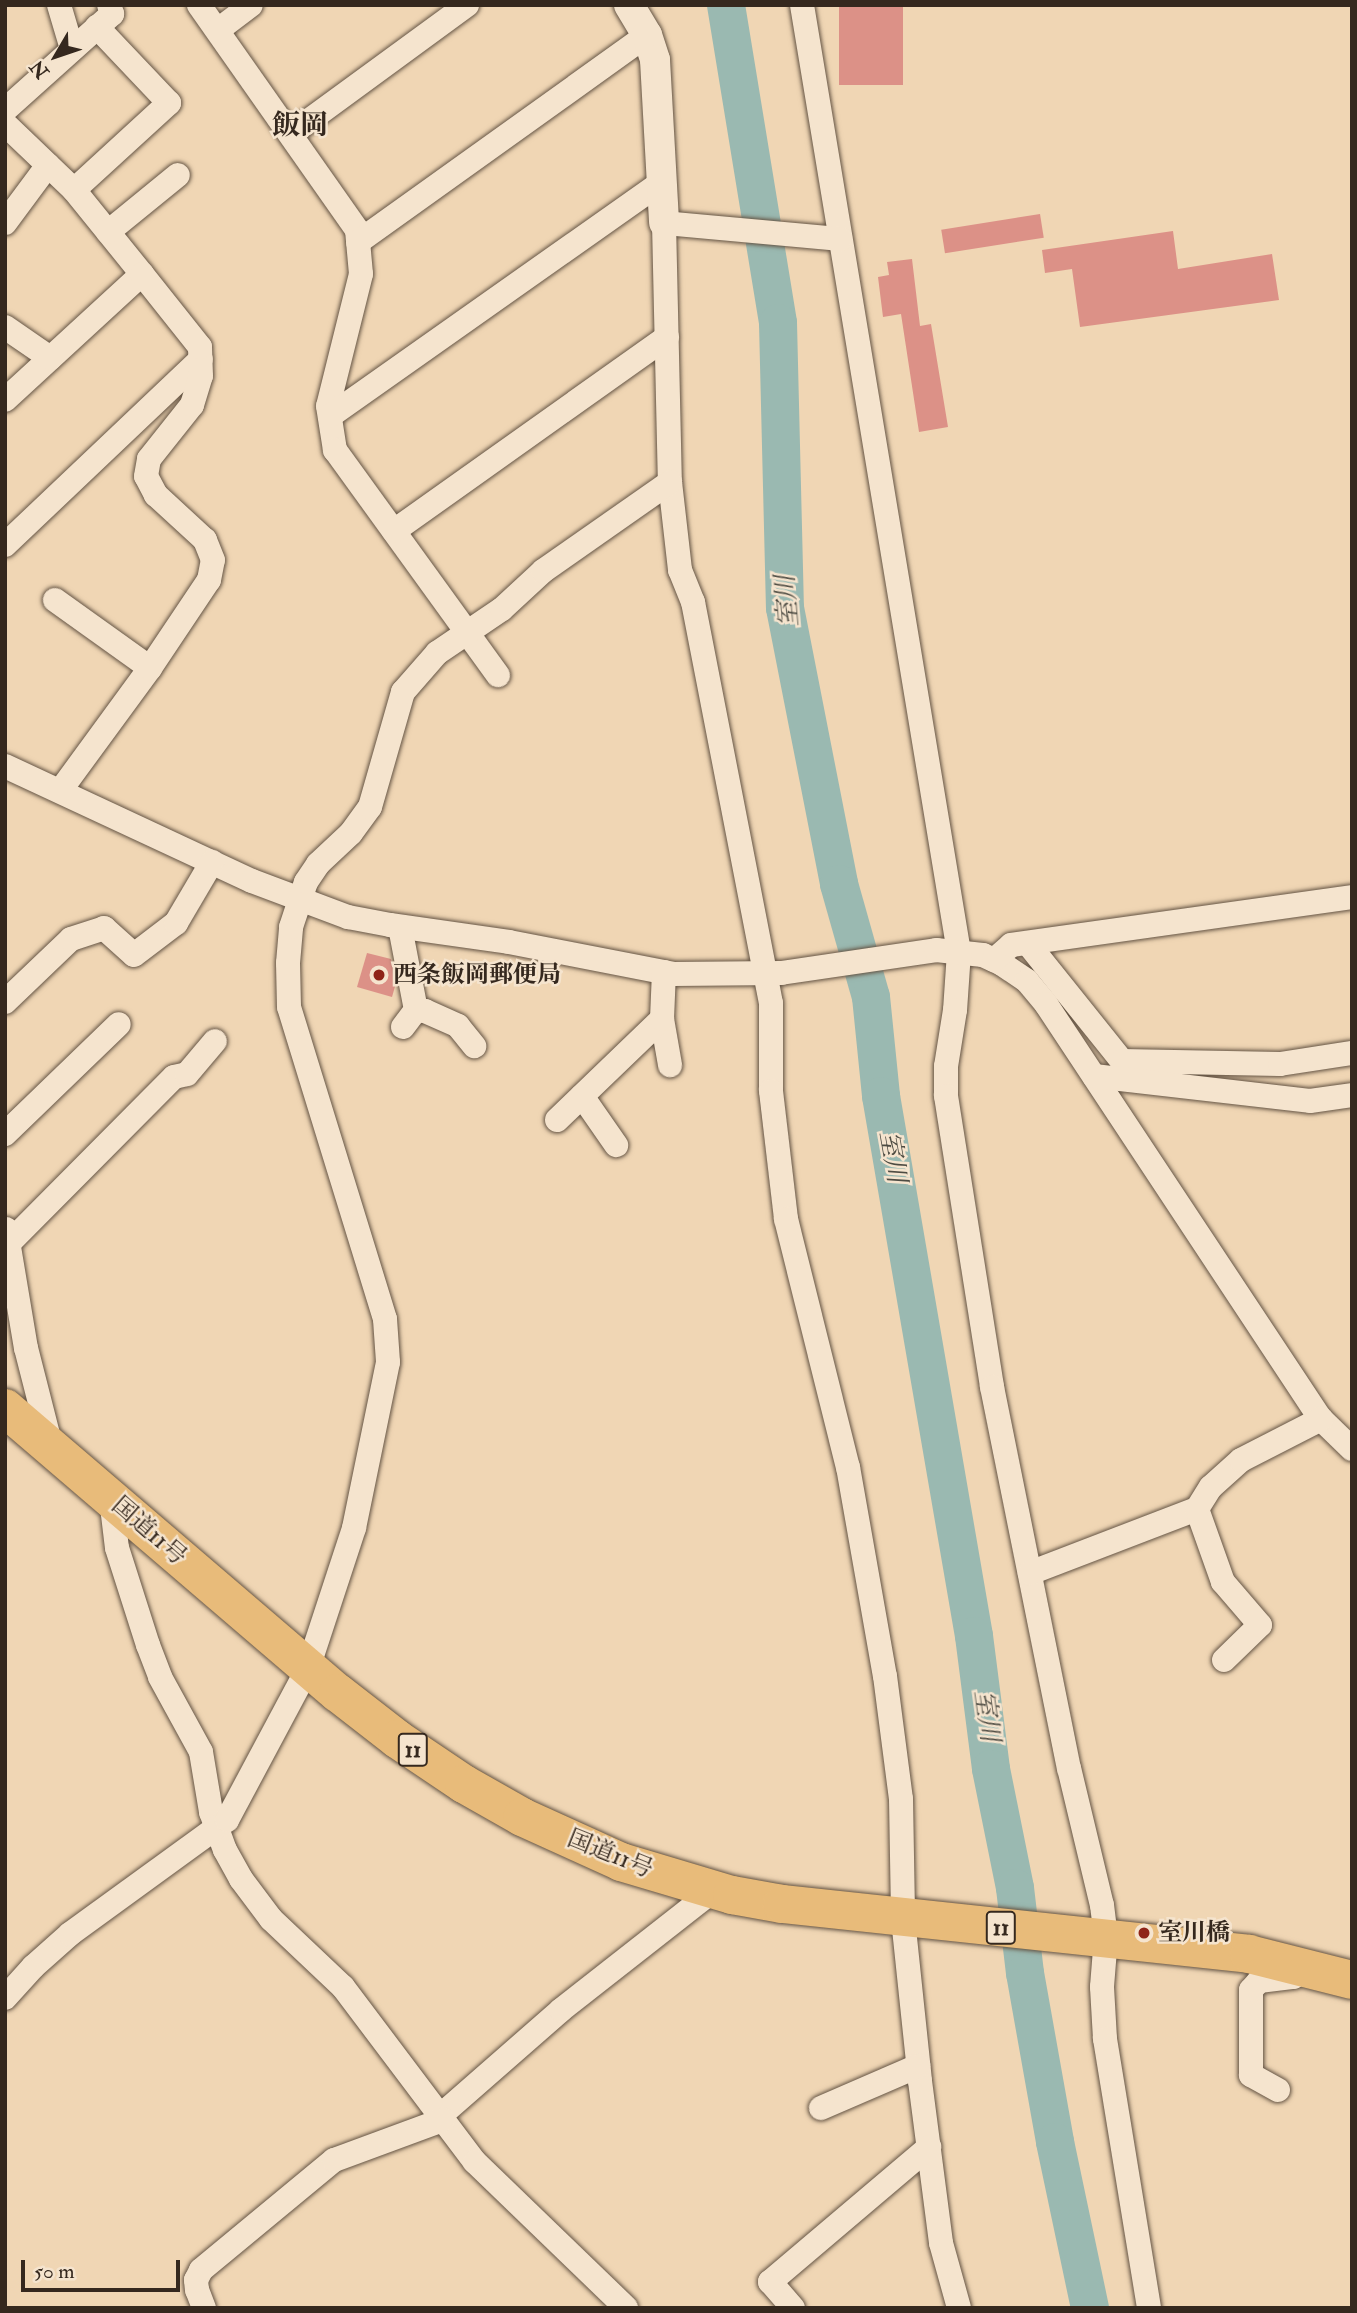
<!DOCTYPE html>
<html>
<head>
<meta charset="utf-8">
<style>
	body { margin:0 }
	#map { position:relative; width:1357px; height:2313px; overflow:hidden; background:#f0d6b4; font-family:"IM FELL Double Pica","Noto Serif JP",serif }
	div>[style] { position:absolute }
	.river>* { height:38px; margin:-19px; padding:0 19px; transform-origin:19px; border-radius:19px; background:#9ab9b1 }
	.building>* { inset:0; background:#dc9187; transform-origin:0 0 }
	.roads { filter:drop-shadow(0 0 2px #645444) drop-shadow(0 0 2px #645444) }
	.minor>* { height:24px; margin:-12px; padding:0 12px; transform-origin:12px; border-radius:12px; background:#f5e4ce }
	.tertiary>* { height:30px; margin:-15px; padding:0 15px; transform-origin:15px; border-radius:15px; background:#f5e4ce }
	.trunk>* { height:38px; margin:-19px; padding:0 19px; transform-origin:19px; border-radius:19px; background:#e8bb7a }
	.dots>* { width:19px; height:19px; translate:-50% -50%; box-sizing:border-box; border:4px solid #f5e4ce; border-radius:50% }
	span { translate:-50% -50%; white-space:nowrap; text-align:center; line-height:1.15; -webkit-text-stroke:5px #f5e4ce; paint-order:stroke }
	.shield-label span { padding:2px 5px; background:#f5e4ce; border:2px solid; border-radius:5px; -webkit-text-stroke-width:0 }
	.shield-label { font-size:23px; color:#35281e; font-weight:700 }
	.poi-label { font-size:24px; color:#35281e; font-weight:700 }
	.left { translate:0 -50%; text-align:left }
	.street-label { font-size:24px; color:#35281e }
	.water-label { font-size:26px; color:#4e4c43; font-style:italic }
	.quarter-label { font-size:28px; color:#35281e; font-weight:700 }
	.frame { position:absolute; inset:0; border:7px solid #35281e; pointer-events:none }
	.north { position:absolute; left:21px; top:21px; width:70px; height:70px; -webkit-text-stroke:5px #f5e4ce; paint-order:stroke; rotate:231deg; font-size:19px; font-weight:700; line-height:28px; text-align:center; color:#35281e }
	.north::after { content:''; display:block; margin:auto; width:24px; height:32px; background:#35281e; clip-path:polygon(50% 0,100% 100%,50% 72%,0 100%) }
	.scale { position:absolute; left:21px; top:2260px; width:159px; height:32px; box-sizing:border-box; border:4px solid #35281e; border-top:0; padding-left:9px; font-size:21px; line-height:24px; white-space:nowrap; color:#35281e; -webkit-text-stroke:5px #f5e4ce; paint-order:stroke }
</style>
</head>
<body>
<div id="map">
	<div class="river">
		<i style="left:726px;top:5px;width:322px;rotate:80.7deg"></i>
		<i style="left:778px;top:323px;width:285px;rotate:88.6deg"></i>
		<i style="left:785px;top:608px;width:281px;rotate:78.9deg"></i>
		<i style="left:839px;top:884px;width:117px;rotate:74.2deg"></i>
		<i style="left:871px;top:997px;width:100px;rotate:84.2deg"></i>
		<i style="left:881px;top:1096px;width:548px;rotate:80.23deg"></i>
		<i style="left:974px;top:1636px;width:134px;rotate:82.7deg"></i>
		<i style="left:991px;top:1769px;width:121px;rotate:78.6deg"></i>
		<i style="left:1015px;top:1888px;width:86px;rotate:83.3deg"></i>
		<i style="left:1025px;top:1973px;width:172px;rotate:79.9deg"></i>
		<i style="left:1055px;top:2142px;width:170px;rotate:78.1deg"></i>
	</div>
	<div class="building">
		<i style="left:839px;top:5px;width:64px;height:80px"></i>
		<i style="left:1040px;top:214px;width:24px;height:100px;rotate:81deg"></i>
		<i style="clip-path:polygon(1173px 231px,1178px 269px,1272px 254px,1279px 300px,1080px 327px,1072px 269px,1045px 273px,1042px 250px)"></i>
		<i style="clip-path:polygon(912px 259px,920px 326px,931px 324px,948px 427px,919px 432px,901px 314px,883px 317px,878px 277px,889px 275px,887px 262px)"></i>
		<i style="clip-path:polygon(367px 953px,391px 959px,396px 983px,392px 997px,357px 987px)"></i>
	</div>
	<div class="roads">
		<div class="minor">
			<i style="left:59px;top:5px;width:46px;rotate:73.5deg"></i>
			<i style="left:199px;top:5px;width:275px;rotate:54.9deg"></i>
			<i style="left:357px;top:230px;width:44px;rotate:84.8deg"></i>
			<i style="left:361px;top:274px;width:136px;rotate:104deg"></i>
			<i style="left:328px;top:406px;width:45px;rotate:81deg"></i>
			<i style="left:335px;top:450px;width:278px;rotate:54.1deg"></i>
			<i style="left:802px;top:5px;width:960px;rotate:80.59deg"></i>
			<i style="left:959px;top:952px;width:58px;rotate:93.9deg"></i>
			<i style="left:955px;top:1010px;width:57px;rotate:99.1deg"></i>
			<i style="left:946px;top:1066px;width:30px;rotate:90deg"></i>
			<i style="left:946px;top:1096px;width:295px;rotate:81deg"></i>
			<i style="left:992px;top:1387px;width:389px;rotate:78.6deg"></i>
			<i style="left:1069px;top:1768px;width:141px;rotate:76.5deg"></i>
			<i style="left:1102px;top:1905px;width:32px;rotate:83deg"></i>
			<i style="left:1106px;top:1937px;width:50px;rotate:94.6deg"></i>
			<i style="left:1102px;top:1987px;width:52px;rotate:86.7deg"></i>
			<i style="left:1105px;top:2039px;width:273px;rotate:80.7deg"></i>
			<i style="left:218px;top:30px;width:41px;rotate:-37.1deg"></i>
			<i style="left:5px;top:110px;width:144px;rotate:-41.9deg"></i>
			<i style="left:112px;top:14px;width:9px;rotate:-108deg"></i>
			<i style="left:5px;top:124px;width:95px;rotate:43.7deg"></i>
			<i style="left:74px;top:190px;width:108px;rotate:51deg"></i>
			<i style="left:142px;top:274px;width:186px;rotate:137.4deg"></i>
			<i style="left:292px;top:133px;width:217px;rotate:-36.2deg"></i>
			<i style="left:74px;top:190px;width:129px;rotate:-42.5deg"></i>
			<i style="left:169px;top:103px;width:105px;rotate:-133.5deg"></i>
			<i style="left:5px;top:223px;width:72px;rotate:-53.4deg"></i>
			<i style="left:108px;top:232px;width:90px;rotate:-39.2deg"></i>
			<i style="left:840px;top:239px;width:177px;rotate:-174.8deg"></i>
			<i style="left:664px;top:223px;width:259px;rotate:88.7deg"></i>
			<i style="left:670px;top:482px;width:89px;rotate:83.5deg"></i>
			<i style="left:680px;top:570px;width:35px;rotate:68deg"></i>
			<i style="left:693px;top:602px;width:409px;rotate:79deg"></i>
			<i style="left:771px;top:1003px;width:88px;rotate:90deg"></i>
			<i style="left:771px;top:1091px;width:129px;rotate:83.3deg"></i>
			<i style="left:786px;top:1219px;width:256px;rotate:76deg"></i>
			<i style="left:848px;top:1467px;width:212px;rotate:80deg"></i>
			<i style="left:885px;top:1676px;width:124px;rotate:82.6deg"></i>
			<i style="left:901px;top:1799px;width:120px;rotate:89deg"></i>
			<i style="left:903px;top:1919px;width:163px;rotate:84deg"></i>
			<i style="left:920px;top:2081px;width:163px;rotate:82.6deg"></i>
			<i style="left:941px;top:2243px;width:67px;rotate:74.5deg"></i>
			<i style="left:358px;top:242px;width:355px;rotate:-35.6deg"></i>
			<i style="left:5px;top:327px;width:55px;rotate:34.6deg"></i>
			<i style="left:330px;top:416px;width:406px;rotate:-35.2deg"></i>
			<i style="left:394px;top:531px;width:335px;rotate:-35.4deg"></i>
			<i style="left:5px;top:545px;width:270px;rotate:-43.5deg"></i>
			<i style="left:55px;top:600px;width:117px;rotate:35.6deg"></i>
			<i style="left:5px;top:766px;width:272px;rotate:25deg"></i>
			<i style="left:252px;top:881px;width:103px;rotate:20.6deg"></i>
			<i style="left:348px;top:917px;width:43px;rotate:10.8deg"></i>
			<i style="left:390px;top:925px;width:120px;rotate:8.1deg"></i>
			<i style="left:509px;top:942px;width:167px;rotate:11deg"></i>
			<i style="left:673px;top:974px;width:108px;rotate:-0.5deg"></i>
			<i style="left:781px;top:973px;width:157px;rotate:-8.4deg"></i>
			<i style="left:936px;top:950px;width:47px;rotate:6.1deg"></i>
			<i style="left:983px;top:955px;width:21px;rotate:25deg"></i>
			<i style="left:1002px;top:964px;width:30px;rotate:34deg"></i>
			<i style="left:1027px;top:981px;width:30px;rotate:50deg"></i>
			<i style="left:1046px;top:1004px;width:498px;rotate:56.5deg"></i>
			<i style="left:1321px;top:1419px;width:43px;rotate:44.1deg"></i>
			<i style="left:60px;top:791px;width:152px;rotate:-53.8deg"></i>
			<i style="left:150px;top:668px;width:106px;rotate:-56.2deg"></i>
			<i style="left:209px;top:580px;width:20px;rotate:-79deg"></i>
			<i style="left:213px;top:560px;width:22px;rotate:-112deg"></i>
			<i style="left:205px;top:540px;width:67px;rotate:-137.4deg"></i>
			<i style="left:156px;top:495px;width:21px;rotate:-118deg"></i>
			<i style="left:146px;top:476px;width:17px;rotate:-80deg"></i>
			<i style="left:149px;top:459px;width:69px;rotate:-51.5deg"></i>
			<i style="left:192px;top:405px;width:30px;rotate:-73deg"></i>
			<i style="left:201px;top:376px;width:29px;rotate:-92deg"></i>
			<i style="left:200px;top:347px;width:93px;rotate:-128.5deg"></i>
			<i style="left:400px;top:927px;width:85px;rotate:79.1deg"></i>
			<i style="left:1029px;top:945px;width:149px;rotate:51.3deg"></i>
			<i style="left:1122px;top:1061px;width:158px;rotate:1.1deg"></i>
			<i style="left:1280px;top:1064px;width:73px;rotate:-8.7deg"></i>
			<i style="left:994px;top:960px;width:23px;rotate:-41deg"></i>
			<i style="left:1011px;top:945px;width:344px;rotate:-8deg"></i>
			<i style="left:5px;top:1002px;width:91px;rotate:-43.7deg"></i>
			<i style="left:71px;top:939px;width:35px;rotate:-18deg"></i>
			<i style="left:104px;top:928px;width:40px;rotate:42deg"></i>
			<i style="left:134px;top:955px;width:53px;rotate:-37.3deg"></i>
			<i style="left:176px;top:923px;width:71px;rotate:-59.5deg"></i>
			<i style="left:662px;top:1019px;width:47px;rotate:80.1deg"></i>
			<i style="left:403px;top:1027px;width:21px;rotate:-53deg"></i>
			<i style="left:416px;top:1010px;width:9px;rotate:6deg"></i>
			<i style="left:425px;top:1011px;width:36px;rotate:24deg"></i>
			<i style="left:458px;top:1026px;width:26px;rotate:51deg"></i>
			<i style="left:1094px;top:1076px;width:217px;rotate:6.6deg"></i>
			<i style="left:1310px;top:1101px;width:42px;rotate:-8.1deg"></i>
			<i style="left:582px;top:1096px;width:60px;rotate:55.2deg"></i>
			<i style="left:557px;top:1120px;width:146px;rotate:-43.9deg"></i>
			<i style="left:662px;top:1019px;width:47px;rotate:-87.6deg"></i>
			<i style="left:5px;top:1134px;width:158px;rotate:-44deg"></i>
			<i style="left:6px;top:1229px;width:121px;rotate:80.5deg"></i>
			<i style="left:26px;top:1348px;width:101px;rotate:75.7deg"></i>
			<i style="left:8px;top:1244px;width:235px;rotate:-45.2deg"></i>
			<i style="left:174px;top:1077px;width:13px;rotate:-13deg"></i>
			<i style="left:187px;top:1074px;width:43px;rotate:-49.7deg"></i>
			<i style="left:111px;top:1498px;width:50px;rotate:83.2deg"></i>
			<i style="left:117px;top:1548px;width:102px;rotate:72.3deg"></i>
			<i style="left:148px;top:1645px;width:34px;rotate:69deg"></i>
			<i style="left:160px;top:1677px;width:85px;rotate:61.3deg"></i>
			<i style="left:201px;top:1752px;width:61px;rotate:80.5deg"></i>
			<i style="left:211px;top:1812px;width:40px;rotate:69.8deg"></i>
			<i style="left:225px;top:1850px;width:33px;rotate:61deg"></i>
			<i style="left:241px;top:1879px;width:50px;rotate:53.1deg"></i>
			<i style="left:271px;top:1919px;width:99px;rotate:43.4deg"></i>
			<i style="left:343px;top:1987px;width:219px;rotate:53deg"></i>
			<i style="left:475px;top:2162px;width:210px;rotate:44deg"></i>
			<i style="left:1030px;top:1573px;width:179px;rotate:-21deg"></i>
			<i style="left:1224px;top:1660px;width:50px;rotate:-44.2deg"></i>
			<i style="left:1260px;top:1625px;width:57px;rotate:-130.7deg"></i>
			<i style="left:1223px;top:1582px;width:77px;rotate:-109.6deg"></i>
			<i style="left:1197px;top:1509px;width:26px;rotate:-58deg"></i>
			<i style="left:1211px;top:1487px;width:40px;rotate:-42deg"></i>
			<i style="left:1241px;top:1460px;width:90px;rotate:-27.1deg"></i>
			<i style="left:5px;top:1998px;width:42px;rotate:-47.9deg"></i>
			<i style="left:33px;top:1967px;width:50px;rotate:-41.7deg"></i>
			<i style="left:70px;top:1934px;width:194px;rotate:-36deg"></i>
			<i style="left:227px;top:1820px;width:172px;rotate:-61.9deg"></i>
			<i style="left:308px;top:1668px;width:147px;rotate:-71.8deg"></i>
			<i style="left:354px;top:1528px;width:169px;rotate:-78.4deg"></i>
			<i style="left:388px;top:1362px;width:43px;rotate:-94deg"></i>
			<i style="left:385px;top:1319px;width:326px;rotate:-107.1deg"></i>
			<i style="left:289px;top:1007px;width:44px;rotate:-91.3deg"></i>
			<i style="left:288px;top:963px;width:36px;rotate:-85deg"></i>
			<i style="left:291px;top:927px;width:47px;rotate:-71.6deg"></i>
			<i style="left:306px;top:882px;width:22px;rotate:-56deg"></i>
			<i style="left:318px;top:864px;width:45px;rotate:-43.2deg"></i>
			<i style="left:351px;top:833px;width:32px;rotate:-54deg"></i>
			<i style="left:370px;top:807px;width:120px;rotate:-74deg"></i>
			<i style="left:403px;top:692px;width:52px;rotate:-48.9deg"></i>
			<i style="left:437px;top:653px;width:78px;rotate:-34.1deg"></i>
			<i style="left:502px;top:609px;width:56px;rotate:-42.8deg"></i>
			<i style="left:543px;top:571px;width:155px;rotate:-35deg"></i>
			<i style="left:1278px;top:2090px;width:31px;rotate:-151deg"></i>
			<i style="left:1251px;top:2075px;width:85px;rotate:-90deg"></i>
			<i style="left:1251px;top:1990px;width:12px;rotate:-48deg"></i>
			<i style="left:1259px;top:1981px;width:35px;rotate:-7deg"></i>
			<i style="left:1294px;top:1977px;width:10px;rotate:-37deg"></i>
			<i style="left:821px;top:2108px;width:106px;rotate:-23.4deg"></i>
			<i style="left:440px;top:2116px;width:161px;rotate:-41.2deg"></i>
			<i style="left:561px;top:2010px;width:194px;rotate:-38.1deg"></i>
			<i style="left:204px;top:2308px;width:19px;rotate:-111deg"></i>
			<i style="left:197px;top:2290px;width:10px;rotate:-96deg"></i>
			<i style="left:196px;top:2280px;width:11px;rotate:-63deg"></i>
			<i style="left:201px;top:2270px;width:173px;rotate:-39.6deg"></i>
			<i style="left:334px;top:2160px;width:116px;rotate:-20.2deg"></i>
			<i style="left:793px;top:2308px;width:35px;rotate:-131deg"></i>
			<i style="left:770px;top:2282px;width:209px;rotate:-40.3deg"></i>
		</div>
		<div class="tertiary">
			<i style="left:629px;top:5px;width:35px;rotate:59deg"></i>
			<i style="left:647px;top:35px;width:26px;rotate:72deg"></i>
			<i style="left:655px;top:60px;width:163px;rotate:86.8deg"></i>
		</div>
		<div class="trunk">
			<i style="left:5px;top:1408px;width:438px;rotate:40.6deg"></i>
			<i style="left:338px;top:1693px;width:75px;rotate:37.9deg"></i>
			<i style="left:397px;top:1739px;width:81px;rotate:33.9deg"></i>
			<i style="left:464px;top:1784px;width:67px;rotate:29.6deg"></i>
			<i style="left:522px;top:1817px;width:109px;rotate:24.4deg"></i>
			<i style="left:621px;top:1862px;width:116px;rotate:16.6deg"></i>
			<i style="left:732px;top:1895px;width:51px;rotate:10.2deg"></i>
			<i style="left:782px;top:1904px;width:470px;rotate:6.1deg"></i>
			<i style="left:1249px;top:1954px;width:106px;rotate:14.2deg"></i>
		</div>
	</div>
	<div class="dots">
		<i style="left:379px;top:975px;background:#8f2418"></i>
		<i style="left:1144px;top:1933px;background:#8f2418"></i>
	</div>
	<div class="shield-label">
		<span style="left:413px;top:1750px">11</span>
		<span style="left:1001px;top:1928px">11</span>
	</div>
	<div class="poi-label">
		<span class="left" style="left:393px;top:975px">西条飯岡郵便局</span>
		<span class="left" style="left:1158px;top:1933px">室川橋</span>
	</div>
	<div class="street-label">
		<span style="left:149px;top:1531px;rotate:41deg">国道11号</span>
		<span style="left:610px;top:1854px;rotate:22deg">国道11号</span>
	</div>
	<div class="water-label">
		<span style="left:788px;top:601px;rotate:-95deg">室川</span>
		<span style="left:892px;top:1157px;rotate:80deg">室川</span>
		<span style="left:986px;top:1716px;rotate:82deg">室川</span>
	</div>
	<div class="quarter-label">
		<span style="left:300px;top:126px">飯岡</span>
	</div>
	<div class="frame"></div>
	<div class="north">N</div>
	<div class="scale">50 m</div>
</div>
</body>
</html>
